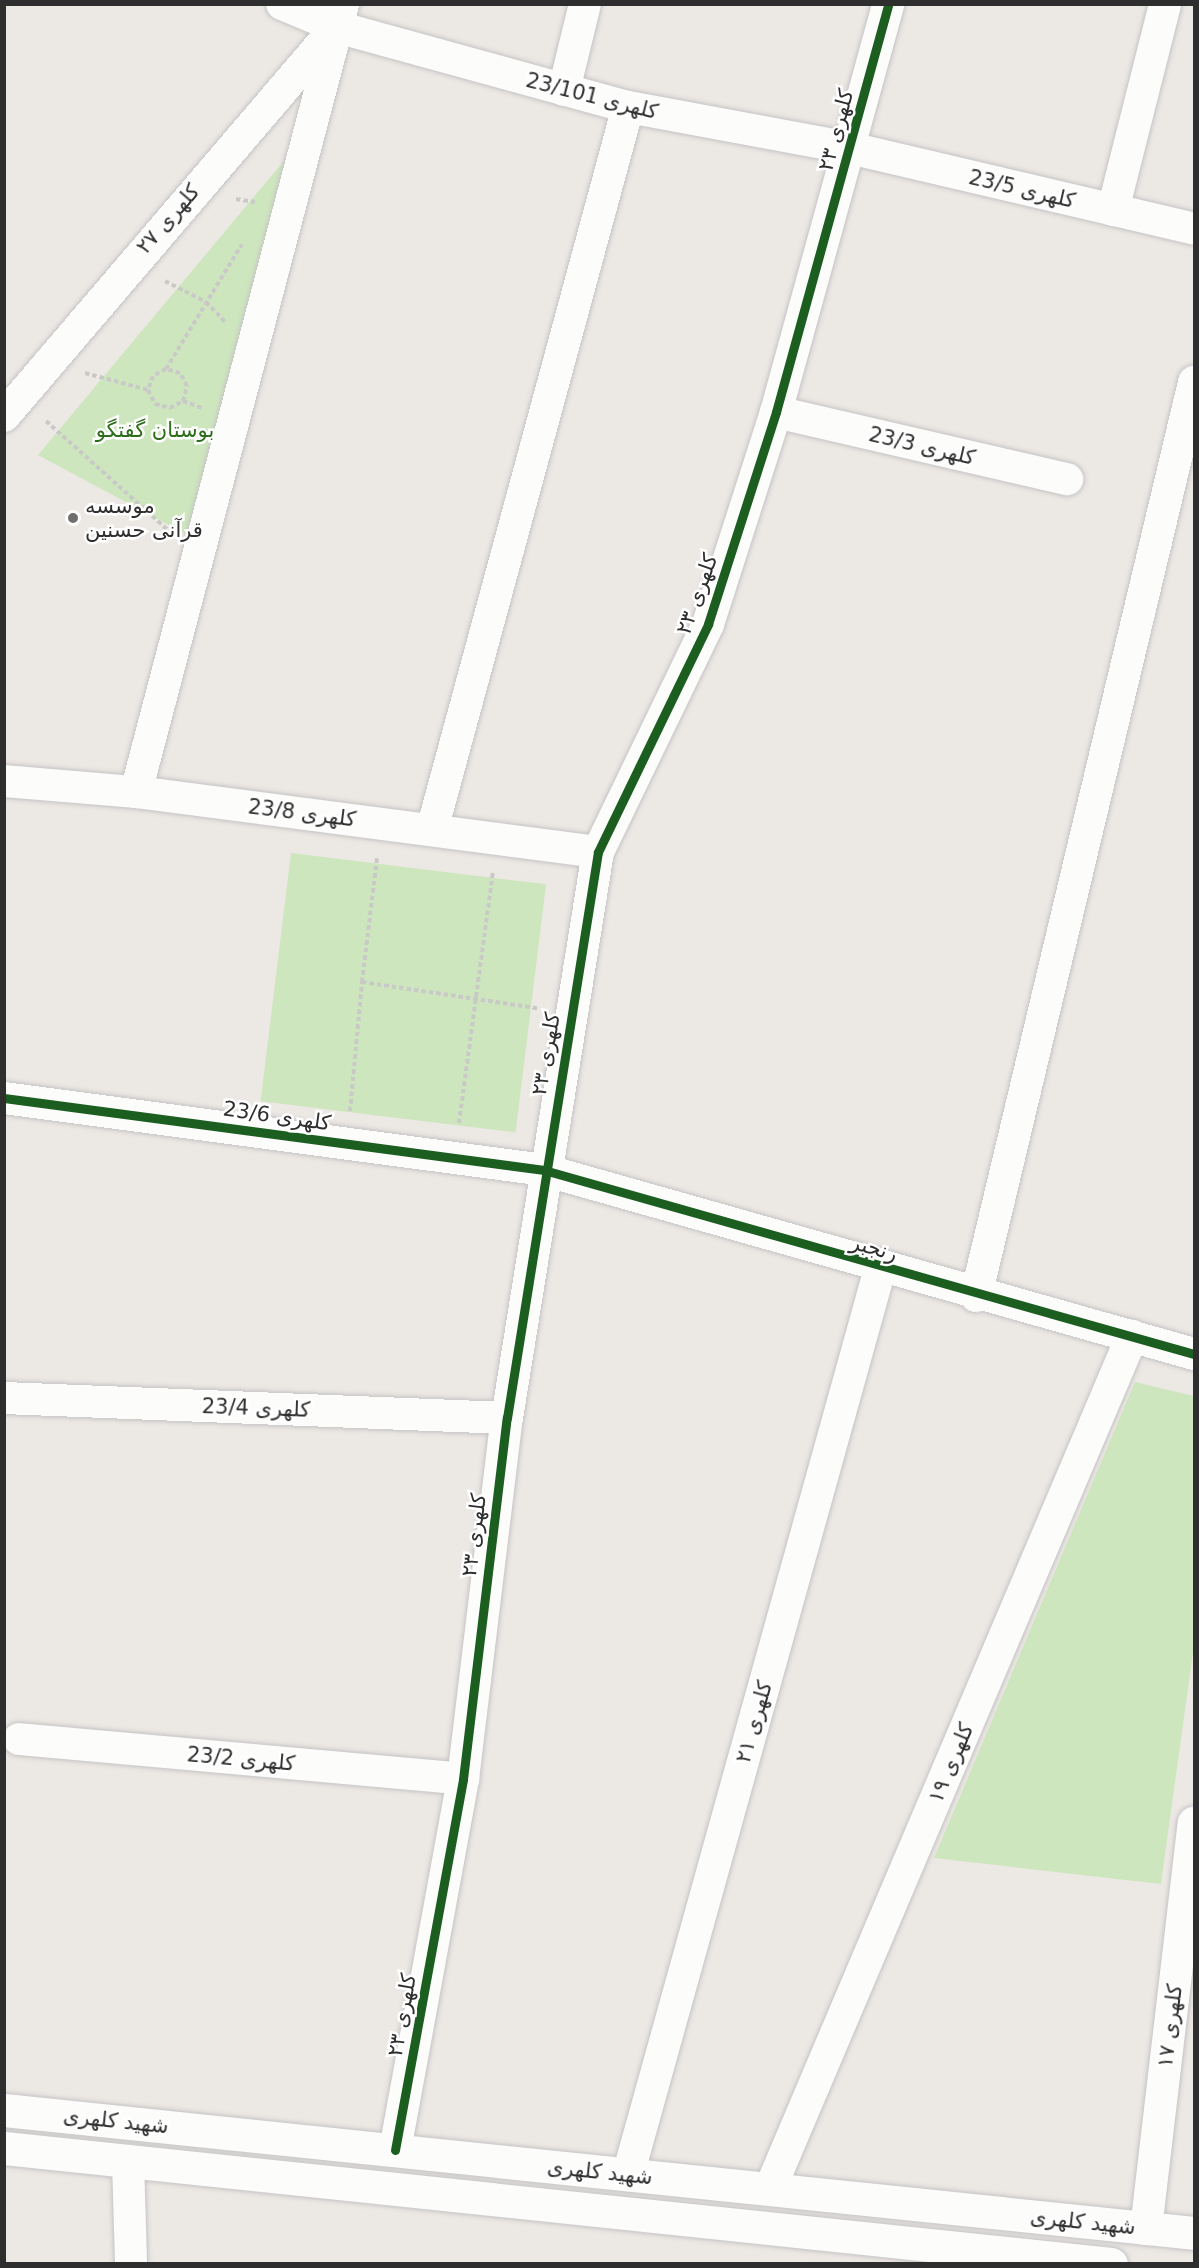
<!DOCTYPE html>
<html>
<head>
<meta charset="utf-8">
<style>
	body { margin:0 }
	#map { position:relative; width:1199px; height:2268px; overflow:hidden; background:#ece8e4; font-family:"DejaVu Sans",Cairo,sans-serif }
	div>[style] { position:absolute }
	.green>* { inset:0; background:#cee6be; transform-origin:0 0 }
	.path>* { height:4px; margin-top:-2px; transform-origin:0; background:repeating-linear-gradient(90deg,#c9c9c8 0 4.5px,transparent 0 7.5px) }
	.roads { filter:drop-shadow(0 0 2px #c5c4c5) drop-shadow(0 0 2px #c5c4c5) }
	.street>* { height:32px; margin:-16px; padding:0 16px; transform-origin:16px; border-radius:16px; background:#fcfcfb }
	.secondary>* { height:33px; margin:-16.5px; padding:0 16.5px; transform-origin:16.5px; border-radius:16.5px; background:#fcfcfb }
	.cycleway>* { height:9px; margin:-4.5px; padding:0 4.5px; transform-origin:4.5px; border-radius:4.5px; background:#1b5e20 }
	.dots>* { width:16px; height:16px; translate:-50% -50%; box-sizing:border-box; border:3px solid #fff; border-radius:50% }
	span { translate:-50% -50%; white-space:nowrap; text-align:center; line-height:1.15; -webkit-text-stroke:5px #fff; paint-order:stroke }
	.street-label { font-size:21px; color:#2e2e2e }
	.park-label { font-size:21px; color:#2c6e1b }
	.poi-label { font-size:21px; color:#2e2e2e }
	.left { translate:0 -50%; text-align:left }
	.frame { position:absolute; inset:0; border:6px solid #2e2e2e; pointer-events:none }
</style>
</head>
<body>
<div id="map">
	<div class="green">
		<i style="clip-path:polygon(309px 131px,204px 544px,38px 455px)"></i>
		<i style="left:291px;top:853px;width:257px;height:250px;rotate:7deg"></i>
		<i style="clip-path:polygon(1135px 1382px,1194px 1396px,1194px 1645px,1161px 1884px,934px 1858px)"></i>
	</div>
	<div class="path">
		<i style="left:236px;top:199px;width:19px;rotate:9deg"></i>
		<i style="left:165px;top:281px;width:46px;rotate:27.1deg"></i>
		<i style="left:206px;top:302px;width:28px;rotate:46deg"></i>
		<i style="left:166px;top:369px;width:146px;rotate:-58.7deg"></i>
		<i style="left:85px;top:373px;width:65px;rotate:15.1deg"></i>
		<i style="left:148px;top:390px;width:16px;rotate:63deg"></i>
		<i style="left:155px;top:404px;width:16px;rotate:15deg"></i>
		<i style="left:170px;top:408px;width:15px;rotate:-28deg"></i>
		<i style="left:183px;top:401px;width:16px;rotate:-75deg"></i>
		<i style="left:187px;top:386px;width:15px;rotate:-118deg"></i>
		<i style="left:180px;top:373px;width:15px;rotate:-164deg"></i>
		<i style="left:166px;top:369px;width:15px;rotate:152deg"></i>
		<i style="left:153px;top:376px;width:15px;rotate:110deg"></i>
		<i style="left:183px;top:401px;width:20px;rotate:20deg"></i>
		<i style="left:46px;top:421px;width:166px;rotate:41.8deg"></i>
		<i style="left:362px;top:982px;width:125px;rotate:-83.1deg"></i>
		<i style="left:350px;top:1111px;width:130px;rotate:-84.7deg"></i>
		<i style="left:362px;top:982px;width:177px;rotate:8.5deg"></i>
		<i style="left:459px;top:1123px;width:253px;rotate:-82.3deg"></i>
	</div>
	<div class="roads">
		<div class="street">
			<i style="left:282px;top:4px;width:60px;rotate:22.7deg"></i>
			<i style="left:337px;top:27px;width:302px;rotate:15.4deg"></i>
			<i style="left:628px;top:107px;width:226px;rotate:10.5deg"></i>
			<i style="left:850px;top:148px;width:353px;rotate:13.2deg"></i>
			<i style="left:564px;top:90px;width:89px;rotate:-76.3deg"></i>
			<i style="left:1113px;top:210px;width:212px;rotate:-75.8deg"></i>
			<i style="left:776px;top:412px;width:299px;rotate:13deg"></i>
			<i style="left:4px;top:416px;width:505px;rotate:-49.5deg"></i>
			<i style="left:4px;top:781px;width:132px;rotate:4.8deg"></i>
			<i style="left:136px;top:792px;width:466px;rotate:7.4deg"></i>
			<i style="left:136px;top:792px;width:815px;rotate:-75.28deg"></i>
			<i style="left:432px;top:830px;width:749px;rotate:-74.83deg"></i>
			<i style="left:4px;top:1098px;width:545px;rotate:7.59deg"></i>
			<i style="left:544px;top:1170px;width:676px;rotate:15.81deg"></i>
			<i style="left:976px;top:1296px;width:940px;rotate:-76.58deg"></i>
			<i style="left:4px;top:1398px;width:503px;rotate:2.28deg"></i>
			<i style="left:19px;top:1739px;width:446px;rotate:5.1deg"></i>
			<i style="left:395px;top:2150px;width:377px;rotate:-79.6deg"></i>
			<i style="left:463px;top:1779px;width:364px;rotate:-83.1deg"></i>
			<i style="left:507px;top:1418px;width:573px;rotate:-80.87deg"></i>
			<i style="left:598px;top:852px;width:253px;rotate:-64.2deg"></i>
			<i style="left:708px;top:624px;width:223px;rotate:-72.2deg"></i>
			<i style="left:776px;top:412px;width:423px;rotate:-74.6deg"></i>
			<i style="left:128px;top:2161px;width:103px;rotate:88.3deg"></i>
			<i style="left:628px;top:2175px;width:940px;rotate:-74.46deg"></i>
			<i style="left:770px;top:2189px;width:927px;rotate:-67deg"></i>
			<i style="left:1146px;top:2229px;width:409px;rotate:-83.3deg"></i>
		</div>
		<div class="secondary">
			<i style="left:4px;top:2110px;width:1196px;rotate:5.9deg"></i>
			<i style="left:4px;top:2148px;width:1113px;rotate:5.98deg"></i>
		</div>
	</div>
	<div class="cycleway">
		<i style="left:4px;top:1098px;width:545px;rotate:7.59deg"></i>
		<i style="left:544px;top:1170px;width:676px;rotate:15.81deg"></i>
		<i style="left:395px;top:2150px;width:377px;rotate:-79.6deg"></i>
		<i style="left:463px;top:1779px;width:364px;rotate:-83.1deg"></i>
		<i style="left:507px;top:1418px;width:573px;rotate:-80.87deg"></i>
		<i style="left:598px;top:852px;width:253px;rotate:-64.2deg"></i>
		<i style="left:708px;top:624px;width:223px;rotate:-72.2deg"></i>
		<i style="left:776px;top:412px;width:423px;rotate:-74.6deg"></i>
	</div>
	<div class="dots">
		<i style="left:73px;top:518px;background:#706f6e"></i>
	</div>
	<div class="street-label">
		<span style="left:592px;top:96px;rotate:14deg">کلهری 23/101</span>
		<span style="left:836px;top:130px;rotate:-75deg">کلهری ۲۳</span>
		<span style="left:1022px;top:189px;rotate:13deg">کلهری 23/5</span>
		<span style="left:168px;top:219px;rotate:-49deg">کلهری ۲۷</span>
		<span style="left:922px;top:446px;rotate:13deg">کلهری 23/3</span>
		<span style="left:697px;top:594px;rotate:-70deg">کلهری ۲۳</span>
		<span style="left:302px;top:813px;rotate:7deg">کلهری 23/8</span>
		<span style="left:546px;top:1054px;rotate:-80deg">کلهری ۲۳</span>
		<span style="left:277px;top:1116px;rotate:8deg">کلهری 23/6</span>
		<span style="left:874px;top:1248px;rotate:16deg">رنجبر</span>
		<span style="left:256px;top:1408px;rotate:2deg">کلهری 23/4</span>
		<span style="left:474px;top:1535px;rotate:-83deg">کلهری ۲۳</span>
		<span style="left:754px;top:1722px;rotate:-74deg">کلهری ۲۱</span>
		<span style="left:241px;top:1759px;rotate:5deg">کلهری 23/2</span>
		<span style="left:951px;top:1763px;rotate:-67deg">کلهری ۱۹</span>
		<span style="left:402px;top:2015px;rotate:-80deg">کلهری ۲۳</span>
		<span style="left:1170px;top:2026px;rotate:-83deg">کلهری ۱۷</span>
		<span style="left:116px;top:2121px;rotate:6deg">شهید کلهری</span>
		<span style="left:600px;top:2172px;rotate:6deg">شهید کلهری</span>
		<span style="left:1083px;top:2222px;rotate:6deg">شهید کلهری</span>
	</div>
	<div class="park-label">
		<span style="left:155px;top:430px">بوستان گفتگو</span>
	</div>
	<div class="poi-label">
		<span class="left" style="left:85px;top:518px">موسسه<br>قرآنی حسنین</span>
	</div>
	<div class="frame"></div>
</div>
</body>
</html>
